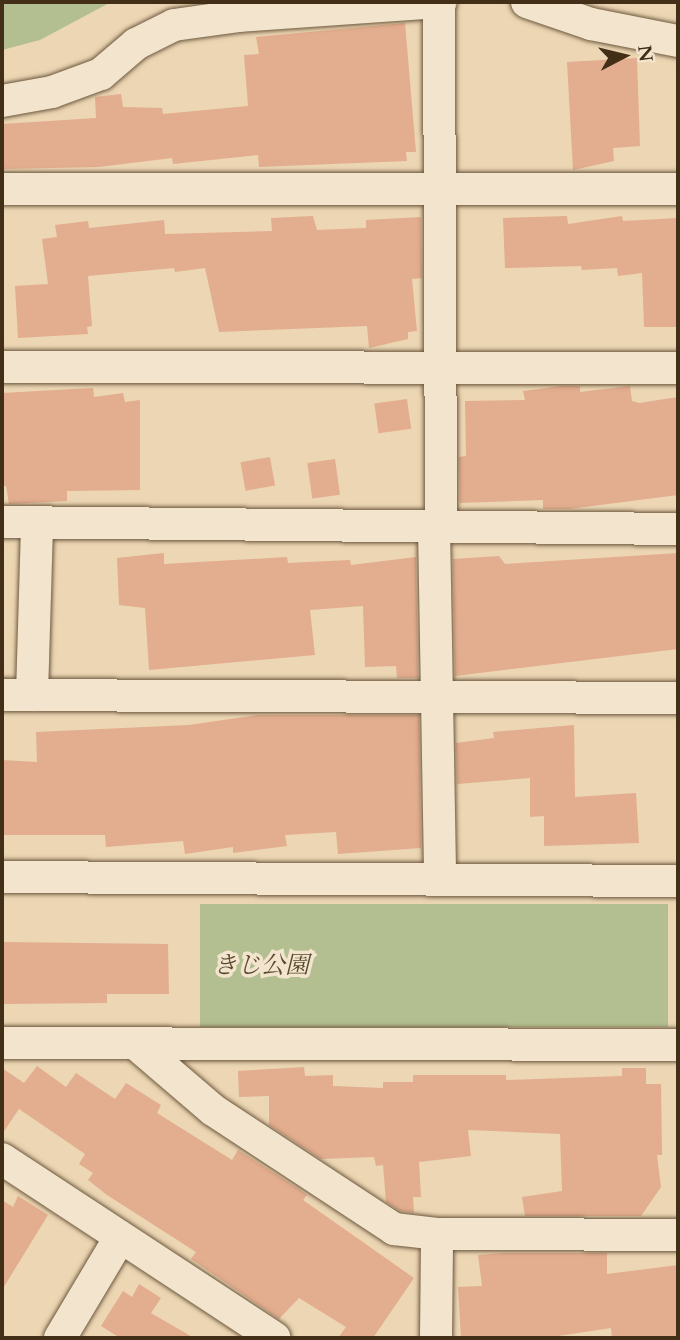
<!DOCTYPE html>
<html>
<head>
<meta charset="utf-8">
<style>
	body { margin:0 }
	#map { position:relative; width:680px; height:1340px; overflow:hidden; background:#ecd6b3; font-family:Cardo,"Noto Serif JP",serif }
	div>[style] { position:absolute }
	.green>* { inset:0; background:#b3bf90; transform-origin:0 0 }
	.building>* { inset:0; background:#e3ad8f; transform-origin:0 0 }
	.roads { filter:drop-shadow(0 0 2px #6d583e) drop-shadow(0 0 2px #6d583e) }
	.minor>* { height:32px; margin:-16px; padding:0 16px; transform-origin:16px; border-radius:16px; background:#f3e4ce }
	span { translate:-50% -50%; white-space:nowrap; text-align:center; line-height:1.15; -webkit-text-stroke:7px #f3e4ce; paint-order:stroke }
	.park-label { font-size:24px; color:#594b2f; font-style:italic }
	.frame { position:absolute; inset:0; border:4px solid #432e17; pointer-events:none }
	.north { position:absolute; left:589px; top:21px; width:70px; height:70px; -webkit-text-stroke:5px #f3e4ce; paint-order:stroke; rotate:83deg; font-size:19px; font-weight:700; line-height:28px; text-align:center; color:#432e17 }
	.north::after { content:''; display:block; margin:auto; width:24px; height:32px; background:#432e17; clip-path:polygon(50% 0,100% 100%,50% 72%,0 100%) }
</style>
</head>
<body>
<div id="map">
	<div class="green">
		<i style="clip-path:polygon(2px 2px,111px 2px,40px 40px,2px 50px)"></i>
		<i style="left:200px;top:904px;width:468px;height:123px"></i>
	</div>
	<div class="building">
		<i style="clip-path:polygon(405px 23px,416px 152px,406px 152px,407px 161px,259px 167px,258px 155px,173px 164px,172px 158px,99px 167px,2px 169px,2px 124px,96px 118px,95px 97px,121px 94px,123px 107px,162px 108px,163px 114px,248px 106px,244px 55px,259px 54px,256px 37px)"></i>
		<i style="clip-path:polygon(637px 58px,640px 146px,613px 148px,614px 161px,573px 170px,567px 62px)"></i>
		<i style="clip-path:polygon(313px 216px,317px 230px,366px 228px,366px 220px,421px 217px,422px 278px,412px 279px,417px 331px,408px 332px,408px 339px,369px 348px,367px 326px,219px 332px,205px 268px,175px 272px,174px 268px,88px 276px,92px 326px,87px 327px,88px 334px,18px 338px,15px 286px,48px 284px,42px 239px,57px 237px,55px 225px,88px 221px,89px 228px,164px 220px,165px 234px,272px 231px,271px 218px)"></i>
		<i style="clip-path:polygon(567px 216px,568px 224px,622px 216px,623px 221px,678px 218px,678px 327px,644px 327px,642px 273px,618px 276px,617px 268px,582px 270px,581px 266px,505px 268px,503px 218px)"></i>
		<i style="clip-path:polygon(561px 386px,580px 386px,580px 392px,630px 386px,632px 401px,639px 403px,678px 397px,678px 495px,569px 509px,543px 509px,543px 500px,460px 503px,459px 457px,466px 456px,465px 401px,525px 400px,523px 391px)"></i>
		<i style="clip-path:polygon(93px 388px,94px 397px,123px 393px,125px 402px,140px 400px,140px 490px,67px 491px,67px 501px,9px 504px,6px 486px,2px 486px,2px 393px)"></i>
		<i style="left:407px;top:399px;width:30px;height:33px;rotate:82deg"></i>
		<i style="left:270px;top:457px;width:29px;height:30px;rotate:80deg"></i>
		<i style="left:335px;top:459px;width:36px;height:28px;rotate:82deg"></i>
		<i style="clip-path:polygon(164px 553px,164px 564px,287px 557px,288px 563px,350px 560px,351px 565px,416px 557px,418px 678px,397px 678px,396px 666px,365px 667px,363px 606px,310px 610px,315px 655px,149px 670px,145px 608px,119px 605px,117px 558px)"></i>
		<i style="clip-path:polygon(678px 553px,678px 649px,455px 676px,453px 559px,499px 556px,505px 564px)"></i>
		<i style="clip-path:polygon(258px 715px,419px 715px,421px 848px,338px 854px,336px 832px,285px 835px,287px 846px,233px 853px,233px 847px,185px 854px,183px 841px,106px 847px,105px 835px,2px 835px,2px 760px,37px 762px,36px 732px,189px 725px)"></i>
		<i style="clip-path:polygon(574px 725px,575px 797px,636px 793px,639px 843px,544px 846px,544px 816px,530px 817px,530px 778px,457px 784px,456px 743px,494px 738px,493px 732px)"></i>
		<i style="clip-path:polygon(2px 942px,168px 944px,169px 994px,107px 994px,107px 1003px,2px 1004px)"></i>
		<i style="clip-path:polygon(37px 1066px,66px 1087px,76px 1073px,115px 1099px,126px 1083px,161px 1105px,157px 1113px,232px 1160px,238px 1150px,299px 1189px,307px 1195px,303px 1200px,414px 1278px,373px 1338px,338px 1338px,346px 1327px,299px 1298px,279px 1319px,191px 1259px,196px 1252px,107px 1195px,88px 1180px,93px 1173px,79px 1164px,85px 1154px,19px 1109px,2px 1134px,2px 1068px,24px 1083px)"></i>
		<i style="clip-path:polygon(304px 1067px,305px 1076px,333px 1075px,333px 1086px,383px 1088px,383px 1082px,413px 1082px,413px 1075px,506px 1075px,506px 1080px,622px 1076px,622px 1068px,646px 1068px,646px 1084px,661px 1084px,662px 1155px,657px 1155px,661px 1187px,641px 1216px,525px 1216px,522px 1197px,562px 1191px,560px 1134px,468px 1130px,471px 1156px,419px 1162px,421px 1197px,413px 1197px,414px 1213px,400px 1211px,386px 1202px,383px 1165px,376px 1166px,374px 1157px,321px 1159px,269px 1125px,269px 1096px,239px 1097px,238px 1071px)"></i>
		<i style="clip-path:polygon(18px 1196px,48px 1215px,2px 1290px,2px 1200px,13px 1207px)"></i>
		<i style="clip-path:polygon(502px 1253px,607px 1253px,607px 1274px,678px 1265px,678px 1338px,612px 1338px,611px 1328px,545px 1338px,461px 1338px,458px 1287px,482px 1286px,478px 1255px)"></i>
		<i style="clip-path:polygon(139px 1284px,161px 1298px,151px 1313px,194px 1338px,120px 1338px,101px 1326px,123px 1291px,132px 1297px)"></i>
	</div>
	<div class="roads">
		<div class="minor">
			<i style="left:439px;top:2px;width:525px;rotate:89.78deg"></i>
			<i style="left:527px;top:2px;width:68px;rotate:19deg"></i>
			<i style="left:591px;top:24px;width:89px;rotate:11.1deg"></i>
			<i style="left:2px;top:101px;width:51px;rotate:-10.2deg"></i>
			<i style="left:52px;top:92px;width:52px;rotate:-20.2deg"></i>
			<i style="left:101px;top:74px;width:46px;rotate:-40.6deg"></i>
			<i style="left:136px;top:44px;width:42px;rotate:-26.6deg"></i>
			<i style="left:174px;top:25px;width:66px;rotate:-7.9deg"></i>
			<i style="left:239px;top:16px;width:202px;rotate:-4deg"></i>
			<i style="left:2px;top:189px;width:676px"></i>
			<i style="left:2px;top:367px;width:676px;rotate:0.08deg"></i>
			<i style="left:2px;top:522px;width:676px;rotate:0.59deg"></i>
			<i style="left:434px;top:527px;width:353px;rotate:89deg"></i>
			<i style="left:2px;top:695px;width:676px;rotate:0.25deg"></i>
			<i style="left:32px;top:695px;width:172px;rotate:-88.3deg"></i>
			<i style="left:2px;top:877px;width:676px;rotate:0.34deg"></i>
			<i style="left:2px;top:1043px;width:676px;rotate:0.17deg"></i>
			<i style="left:136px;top:1044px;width:101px;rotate:40.6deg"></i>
			<i style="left:213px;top:1110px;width:217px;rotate:33.3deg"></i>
			<i style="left:394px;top:1229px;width:43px;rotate:6.6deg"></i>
			<i style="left:437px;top:1234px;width:241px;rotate:0.2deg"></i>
			<i style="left:2px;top:1159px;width:326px;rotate:33.3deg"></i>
			<i style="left:60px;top:1338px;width:115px;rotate:-59.2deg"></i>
			<i style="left:436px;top:1338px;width:104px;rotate:-89.4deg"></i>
		</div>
	</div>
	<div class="park-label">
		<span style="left:261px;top:966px">きじ公園</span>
	</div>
	<div class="frame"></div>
	<div class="north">N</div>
</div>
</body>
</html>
